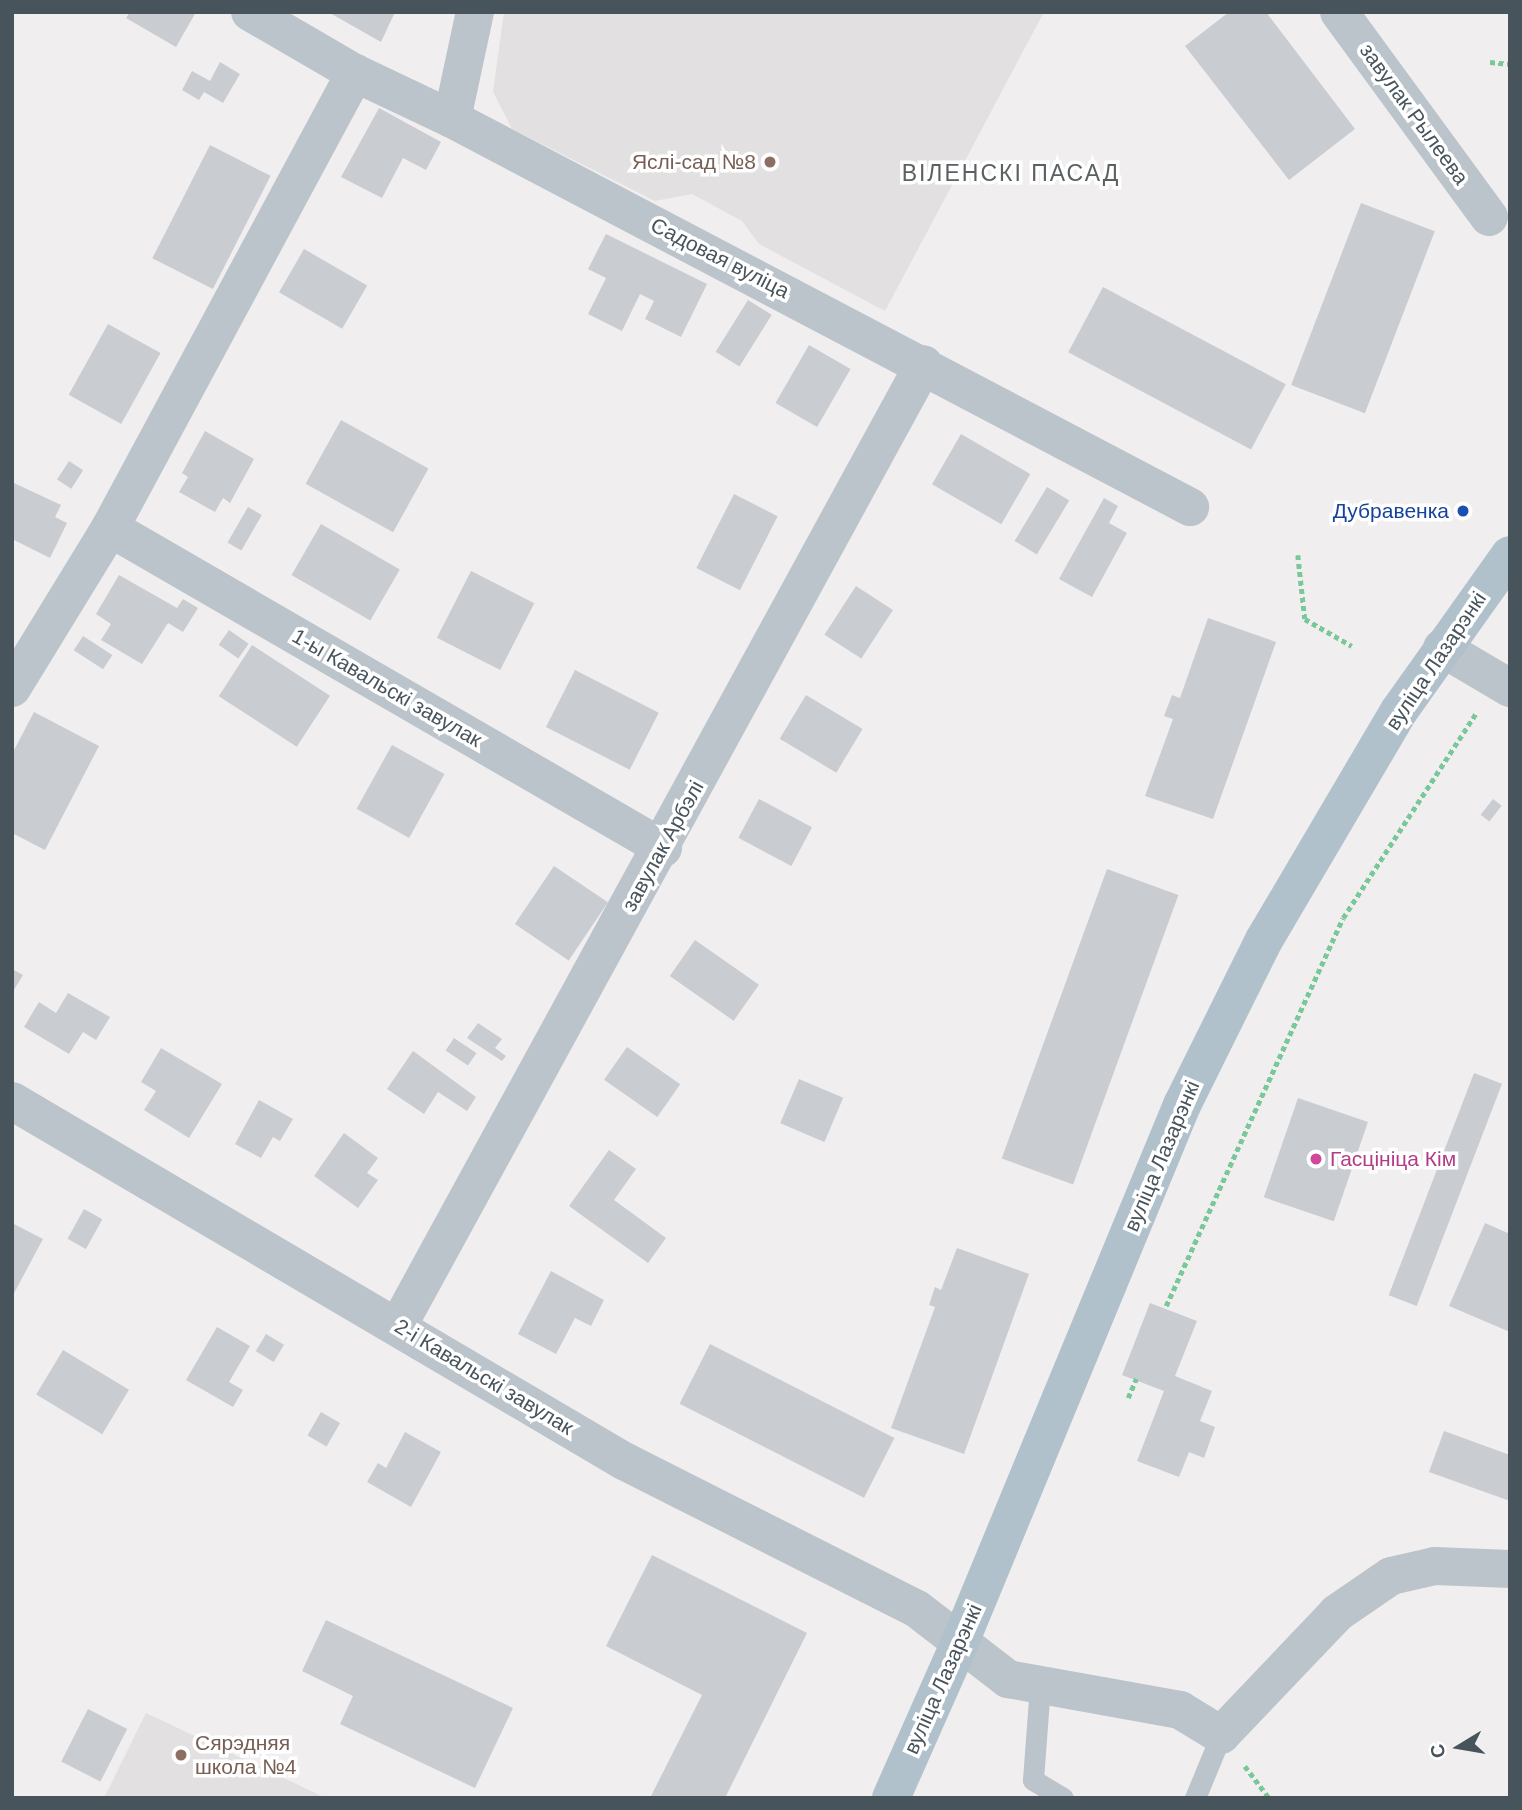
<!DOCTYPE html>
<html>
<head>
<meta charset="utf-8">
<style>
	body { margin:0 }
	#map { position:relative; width:1522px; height:1810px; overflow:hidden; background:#f1eeef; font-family:Helvetica,sans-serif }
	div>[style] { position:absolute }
	.education>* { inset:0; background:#e2e0e0 }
	.building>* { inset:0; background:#c9ccd1; transform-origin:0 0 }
	.path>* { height:4.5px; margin-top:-2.25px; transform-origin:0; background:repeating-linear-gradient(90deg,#79c89a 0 5px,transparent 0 8.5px) }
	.lane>* { height:21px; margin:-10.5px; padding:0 10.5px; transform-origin:10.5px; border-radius:10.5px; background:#bbc4cb }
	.street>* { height:38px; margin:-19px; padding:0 19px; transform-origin:19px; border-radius:19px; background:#bbc4cb }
	.primary>* { height:38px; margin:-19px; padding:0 19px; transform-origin:19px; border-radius:19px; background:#b0c1cc }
	.dots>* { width:19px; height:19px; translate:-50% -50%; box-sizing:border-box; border:4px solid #fff; border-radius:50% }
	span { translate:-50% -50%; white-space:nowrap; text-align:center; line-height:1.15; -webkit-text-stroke:7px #fff; paint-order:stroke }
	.street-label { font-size:21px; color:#48545b }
	.education-label { font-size:21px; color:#785e54 }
	.right { translate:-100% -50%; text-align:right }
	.left { translate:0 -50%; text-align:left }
	.transit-label { font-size:21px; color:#164399 }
	.hotel-label { font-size:21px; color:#b23c85 }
	.neighbourhood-label { font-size:23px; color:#5b6063; letter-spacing:2px }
	.frame { position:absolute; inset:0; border:14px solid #48545b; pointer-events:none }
	.north { position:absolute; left:1424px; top:1712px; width:70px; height:70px; -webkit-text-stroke:5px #fff; paint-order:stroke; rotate:259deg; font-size:19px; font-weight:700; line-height:28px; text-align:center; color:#48545b }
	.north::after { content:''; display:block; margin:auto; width:24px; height:32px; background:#48545b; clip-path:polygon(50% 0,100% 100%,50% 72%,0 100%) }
</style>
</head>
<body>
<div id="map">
	<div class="education">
		<i style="clip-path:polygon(504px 12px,1044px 12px,885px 311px,759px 244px,742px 221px,692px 194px,655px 201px,512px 129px,493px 92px)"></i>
		<i style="clip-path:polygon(146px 1713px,326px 1798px,104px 1798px)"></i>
	</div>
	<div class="building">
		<i style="clip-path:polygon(130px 12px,196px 12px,176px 47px,126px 18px)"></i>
		<i style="clip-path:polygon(328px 12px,395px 12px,381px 42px)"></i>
		<i style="clip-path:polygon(1229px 12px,1266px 12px,1355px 129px,1289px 180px,1185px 46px)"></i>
		<i style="clip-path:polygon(220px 62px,240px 74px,223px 103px,204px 92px,199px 100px,182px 90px,192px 71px,210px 81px)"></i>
		<i style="clip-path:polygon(379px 108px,441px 142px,426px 170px,403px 158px,382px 198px,341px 177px)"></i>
		<i style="left:210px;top:145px;width:68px;height:127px;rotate:27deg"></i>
		<i style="left:1361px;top:203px;width:79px;height:195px;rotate:21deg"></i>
		<i style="clip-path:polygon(606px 234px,707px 284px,681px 337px,645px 319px,654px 301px,640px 294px,622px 331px,588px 314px,606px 278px,588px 269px)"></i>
		<i style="left:304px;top:249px;width:73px;height:50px;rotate:30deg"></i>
		<i style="left:1103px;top:287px;width:207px;height:74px;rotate:28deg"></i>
		<i style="left:748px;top:300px;width:28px;height:61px;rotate:32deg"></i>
		<i style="left:108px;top:324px;width:60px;height:81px;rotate:29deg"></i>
		<i style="left:809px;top:345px;width:48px;height:67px;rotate:30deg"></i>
		<i style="left:341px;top:420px;width:100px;height:73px;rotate:29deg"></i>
		<i style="clip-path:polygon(205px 431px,254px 459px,230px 503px,223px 498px,215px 512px,179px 492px,188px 477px,182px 473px)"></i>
		<i style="left:961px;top:434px;width:80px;height:58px;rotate:30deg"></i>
		<i style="left:69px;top:461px;width:17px;height:22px;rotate:33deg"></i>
		<i style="clip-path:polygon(14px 483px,61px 505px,55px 517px,67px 523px,50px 558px,12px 539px)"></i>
		<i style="left:1047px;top:487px;width:26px;height:63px;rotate:31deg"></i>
		<i style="left:734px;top:494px;width:49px;height:83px;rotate:27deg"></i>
		<i style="clip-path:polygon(1104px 498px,1118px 506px,1109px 523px,1127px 533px,1092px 597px,1059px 579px)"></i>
		<i style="left:248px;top:507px;width:16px;height:41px;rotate:30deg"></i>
		<i style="left:321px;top:524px;width:91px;height:59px;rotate:30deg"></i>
		<i style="left:471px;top:571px;width:71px;height:75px;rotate:27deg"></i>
		<i style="clip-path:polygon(119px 575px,177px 608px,183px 599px,198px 608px,183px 632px,168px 623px,142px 664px,101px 640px,111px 624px,96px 614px)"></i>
		<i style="left:856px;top:586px;width:44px;height:58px;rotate:33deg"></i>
		<i style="clip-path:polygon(1208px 618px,1276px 642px,1213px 819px,1145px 796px,1173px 719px,1164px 716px,1172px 695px,1180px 698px)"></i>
		<i style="left:229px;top:630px;width:24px;height:18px;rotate:35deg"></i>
		<i style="left:83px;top:636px;width:35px;height:17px;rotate:33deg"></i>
		<i style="left:252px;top:645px;width:93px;height:61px;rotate:33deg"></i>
		<i style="left:575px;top:670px;width:94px;height:64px;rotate:27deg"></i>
		<i style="left:806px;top:695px;width:66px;height:51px;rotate:31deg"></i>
		<i style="clip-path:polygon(34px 712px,99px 746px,45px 850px,12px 833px,12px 754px)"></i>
		<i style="left:392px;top:745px;width:60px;height:73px;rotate:29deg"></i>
		<i style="left:759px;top:799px;width:60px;height:44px;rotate:28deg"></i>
		<i style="left:1493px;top:799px;width:11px;height:20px;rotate:38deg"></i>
		<i style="left:554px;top:866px;width:65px;height:70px;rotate:34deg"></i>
		<i style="left:1107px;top:869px;width:76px;height:308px;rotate:20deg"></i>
		<i style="left:695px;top:940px;width:78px;height:44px;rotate:35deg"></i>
		<i style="clip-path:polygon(12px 969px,23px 975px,12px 993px)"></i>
		<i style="clip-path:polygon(68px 993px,110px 1017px,96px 1040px,83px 1032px,69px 1054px,24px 1027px,39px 1002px,56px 1013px)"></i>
		<i style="clip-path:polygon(478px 1023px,502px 1039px,495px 1048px,506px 1056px,502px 1061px,467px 1038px)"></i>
		<i style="left:454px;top:1038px;width:27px;height:15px;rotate:34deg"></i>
		<i style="left:627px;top:1047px;width:65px;height:40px;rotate:35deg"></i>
		<i style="clip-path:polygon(161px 1048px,222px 1084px,189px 1138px,144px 1110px,156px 1091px,141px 1082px)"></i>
		<i style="clip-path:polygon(413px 1051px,476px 1097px,467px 1111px,438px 1092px,424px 1114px,387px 1089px)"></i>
		<i style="left:1474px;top:1073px;width:30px;height:238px;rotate:21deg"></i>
		<i style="left:799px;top:1079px;width:48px;height:48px;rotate:23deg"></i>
		<i style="left:1298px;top:1098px;width:74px;height:105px;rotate:19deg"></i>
		<i style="clip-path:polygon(259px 1100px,293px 1119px,280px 1141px,273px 1137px,261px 1158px,235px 1144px)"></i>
		<i style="clip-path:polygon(344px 1133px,378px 1158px,367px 1173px,378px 1180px,358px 1208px,314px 1176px)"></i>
		<i style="clip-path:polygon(609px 1150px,636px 1169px,614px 1200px,666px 1238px,648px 1263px,569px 1206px)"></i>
		<i style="left:84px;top:1209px;width:21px;height:34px;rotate:29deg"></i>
		<i style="clip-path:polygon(12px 1223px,43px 1239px,12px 1297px)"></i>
		<i style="clip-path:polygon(1485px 1223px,1510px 1234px,1510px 1332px,1449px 1306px)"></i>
		<i style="clip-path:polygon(957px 1248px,1029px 1274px,964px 1454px,891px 1428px,935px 1307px,929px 1305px,935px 1287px,941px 1290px)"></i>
		<i style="clip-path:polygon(551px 1271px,604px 1300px,591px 1326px,575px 1318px,556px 1354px,518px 1334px)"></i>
		<i style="clip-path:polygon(1150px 1303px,1197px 1321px,1175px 1376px,1212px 1391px,1200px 1421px,1215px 1427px,1204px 1458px,1189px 1452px,1179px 1477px,1137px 1461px,1164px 1391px,1122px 1375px)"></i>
		<i style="clip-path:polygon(217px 1327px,250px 1346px,229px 1382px,243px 1390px,233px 1407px,186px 1380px)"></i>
		<i style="left:266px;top:1334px;width:21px;height:20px;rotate:31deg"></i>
		<i style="left:710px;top:1344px;width:207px;height:67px;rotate:27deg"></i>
		<i style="left:63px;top:1350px;width:77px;height:52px;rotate:31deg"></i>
		<i style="left:321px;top:1412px;width:22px;height:27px;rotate:30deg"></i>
		<i style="clip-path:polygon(1444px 1431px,1510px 1455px,1510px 1501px,1429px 1472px)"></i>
		<i style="clip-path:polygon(405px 1432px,441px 1452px,411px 1507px,367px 1482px,378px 1463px,386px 1468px)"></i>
		<i style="clip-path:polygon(652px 1555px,807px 1633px,725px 1798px,650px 1798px,702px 1695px,606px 1646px)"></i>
		<i style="clip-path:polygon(326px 1620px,513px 1708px,475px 1788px,340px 1724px,353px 1696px,302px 1671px)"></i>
		<i style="left:88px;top:1709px;width:44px;height:59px;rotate:27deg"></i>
	</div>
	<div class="path">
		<i style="left:1490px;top:62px;width:20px;rotate:6deg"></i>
		<i style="left:1298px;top:555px;width:64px;rotate:83.8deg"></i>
		<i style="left:1305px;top:619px;width:54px;rotate:29.9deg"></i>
		<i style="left:1166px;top:1306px;width:426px;rotate:-65.5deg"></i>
		<i style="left:1343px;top:918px;width:244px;rotate:-57deg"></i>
		<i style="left:1128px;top:1398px;width:21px;rotate:-67deg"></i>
		<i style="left:1245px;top:1766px;width:40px;rotate:53deg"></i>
	</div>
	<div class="lane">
		<i style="left:1040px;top:1686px;width:94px;rotate:94.3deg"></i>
		<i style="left:1033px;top:1780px;width:35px;rotate:31deg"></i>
		<i style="left:1195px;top:1798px;width:68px;rotate:-67.6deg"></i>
	</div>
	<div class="street">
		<i style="left:250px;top:12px;width:121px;rotate:30.2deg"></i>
		<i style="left:355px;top:73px;width:107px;rotate:25.4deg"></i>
		<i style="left:452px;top:119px;width:834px;rotate:27.73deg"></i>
		<i style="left:1339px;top:12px;width:254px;rotate:53.8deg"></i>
		<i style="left:452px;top:119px;width:109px;rotate:-77.9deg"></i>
		<i style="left:110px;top:528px;width:639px;rotate:30.06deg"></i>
		<i style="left:1442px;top:648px;width:79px;rotate:30.5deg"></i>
		<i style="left:12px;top:688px;width:188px;rotate:-58.5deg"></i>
		<i style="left:110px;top:528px;width:517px;rotate:-61.7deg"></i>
		<i style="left:12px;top:1101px;width:710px;rotate:30.47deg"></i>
		<i style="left:624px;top:1461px;width:328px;rotate:26.8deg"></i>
		<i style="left:917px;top:1609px;width:115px;rotate:37.6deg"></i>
		<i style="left:1008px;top:1679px;width:175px;rotate:10.2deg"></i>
		<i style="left:1180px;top:1710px;width:48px;rotate:31.4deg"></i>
		<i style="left:1221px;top:1735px;width:168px;rotate:-46.4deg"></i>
		<i style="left:1337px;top:1613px;width:65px;rotate:-34.4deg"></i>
		<i style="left:1391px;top:1576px;width:45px;rotate:-12.8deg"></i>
		<i style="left:1435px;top:1566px;width:75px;rotate:2.3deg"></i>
		<i style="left:398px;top:1326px;width:1096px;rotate:-61.33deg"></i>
	</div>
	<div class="primary">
		<i style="left:891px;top:1798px;width:171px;rotate:-66.1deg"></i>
		<i style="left:960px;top:1642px;width:581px;rotate:-67.54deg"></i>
		<i style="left:1182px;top:1105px;width:184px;rotate:-63.6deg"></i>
		<i style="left:1264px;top:940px;width:266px;rotate:-59.5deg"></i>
		<i style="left:1399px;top:711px;width:191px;rotate:-54.6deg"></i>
	</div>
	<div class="dots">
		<i style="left:770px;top:162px;background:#8d6e63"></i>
		<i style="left:1463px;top:511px;background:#1a4fb4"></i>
		<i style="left:1316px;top:1159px;background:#d1479c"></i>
		<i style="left:181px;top:1755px;background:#8d6e63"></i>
	</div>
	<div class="street-label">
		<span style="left:1414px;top:114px;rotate:54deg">завулак Рылеева</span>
		<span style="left:720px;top:258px;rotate:27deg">Садовая вуліца</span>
		<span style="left:1436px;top:661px;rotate:-56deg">вуліца Лазарэнкі</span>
		<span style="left:387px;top:688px;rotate:30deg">1-ы Кавальскі завулак</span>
		<span style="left:663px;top:846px;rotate:-61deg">завулак Арбэлі</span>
		<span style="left:1162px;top:1156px;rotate:-67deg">вуліца Лазарэнкі</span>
		<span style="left:484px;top:1377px;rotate:31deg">2-і Кавальскі завулак</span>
		<span style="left:943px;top:1679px;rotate:-66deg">вуліца Лазарэнкі</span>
	</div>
	<div class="education-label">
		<span class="right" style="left:756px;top:162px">Яслі-сад №8</span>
		<span class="left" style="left:195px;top:1755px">Сярэдняя<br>школа №4</span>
	</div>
	<div class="transit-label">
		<span class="right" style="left:1449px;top:511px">Дубравенка</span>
	</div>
	<div class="hotel-label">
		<span class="left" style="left:1330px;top:1159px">Гасцініца Кім</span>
	</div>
	<div class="neighbourhood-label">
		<span style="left:1011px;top:173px">ВІЛЕНСКІ ПАСАД</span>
	</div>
	<div class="frame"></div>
	<div class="north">С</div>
</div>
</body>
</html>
